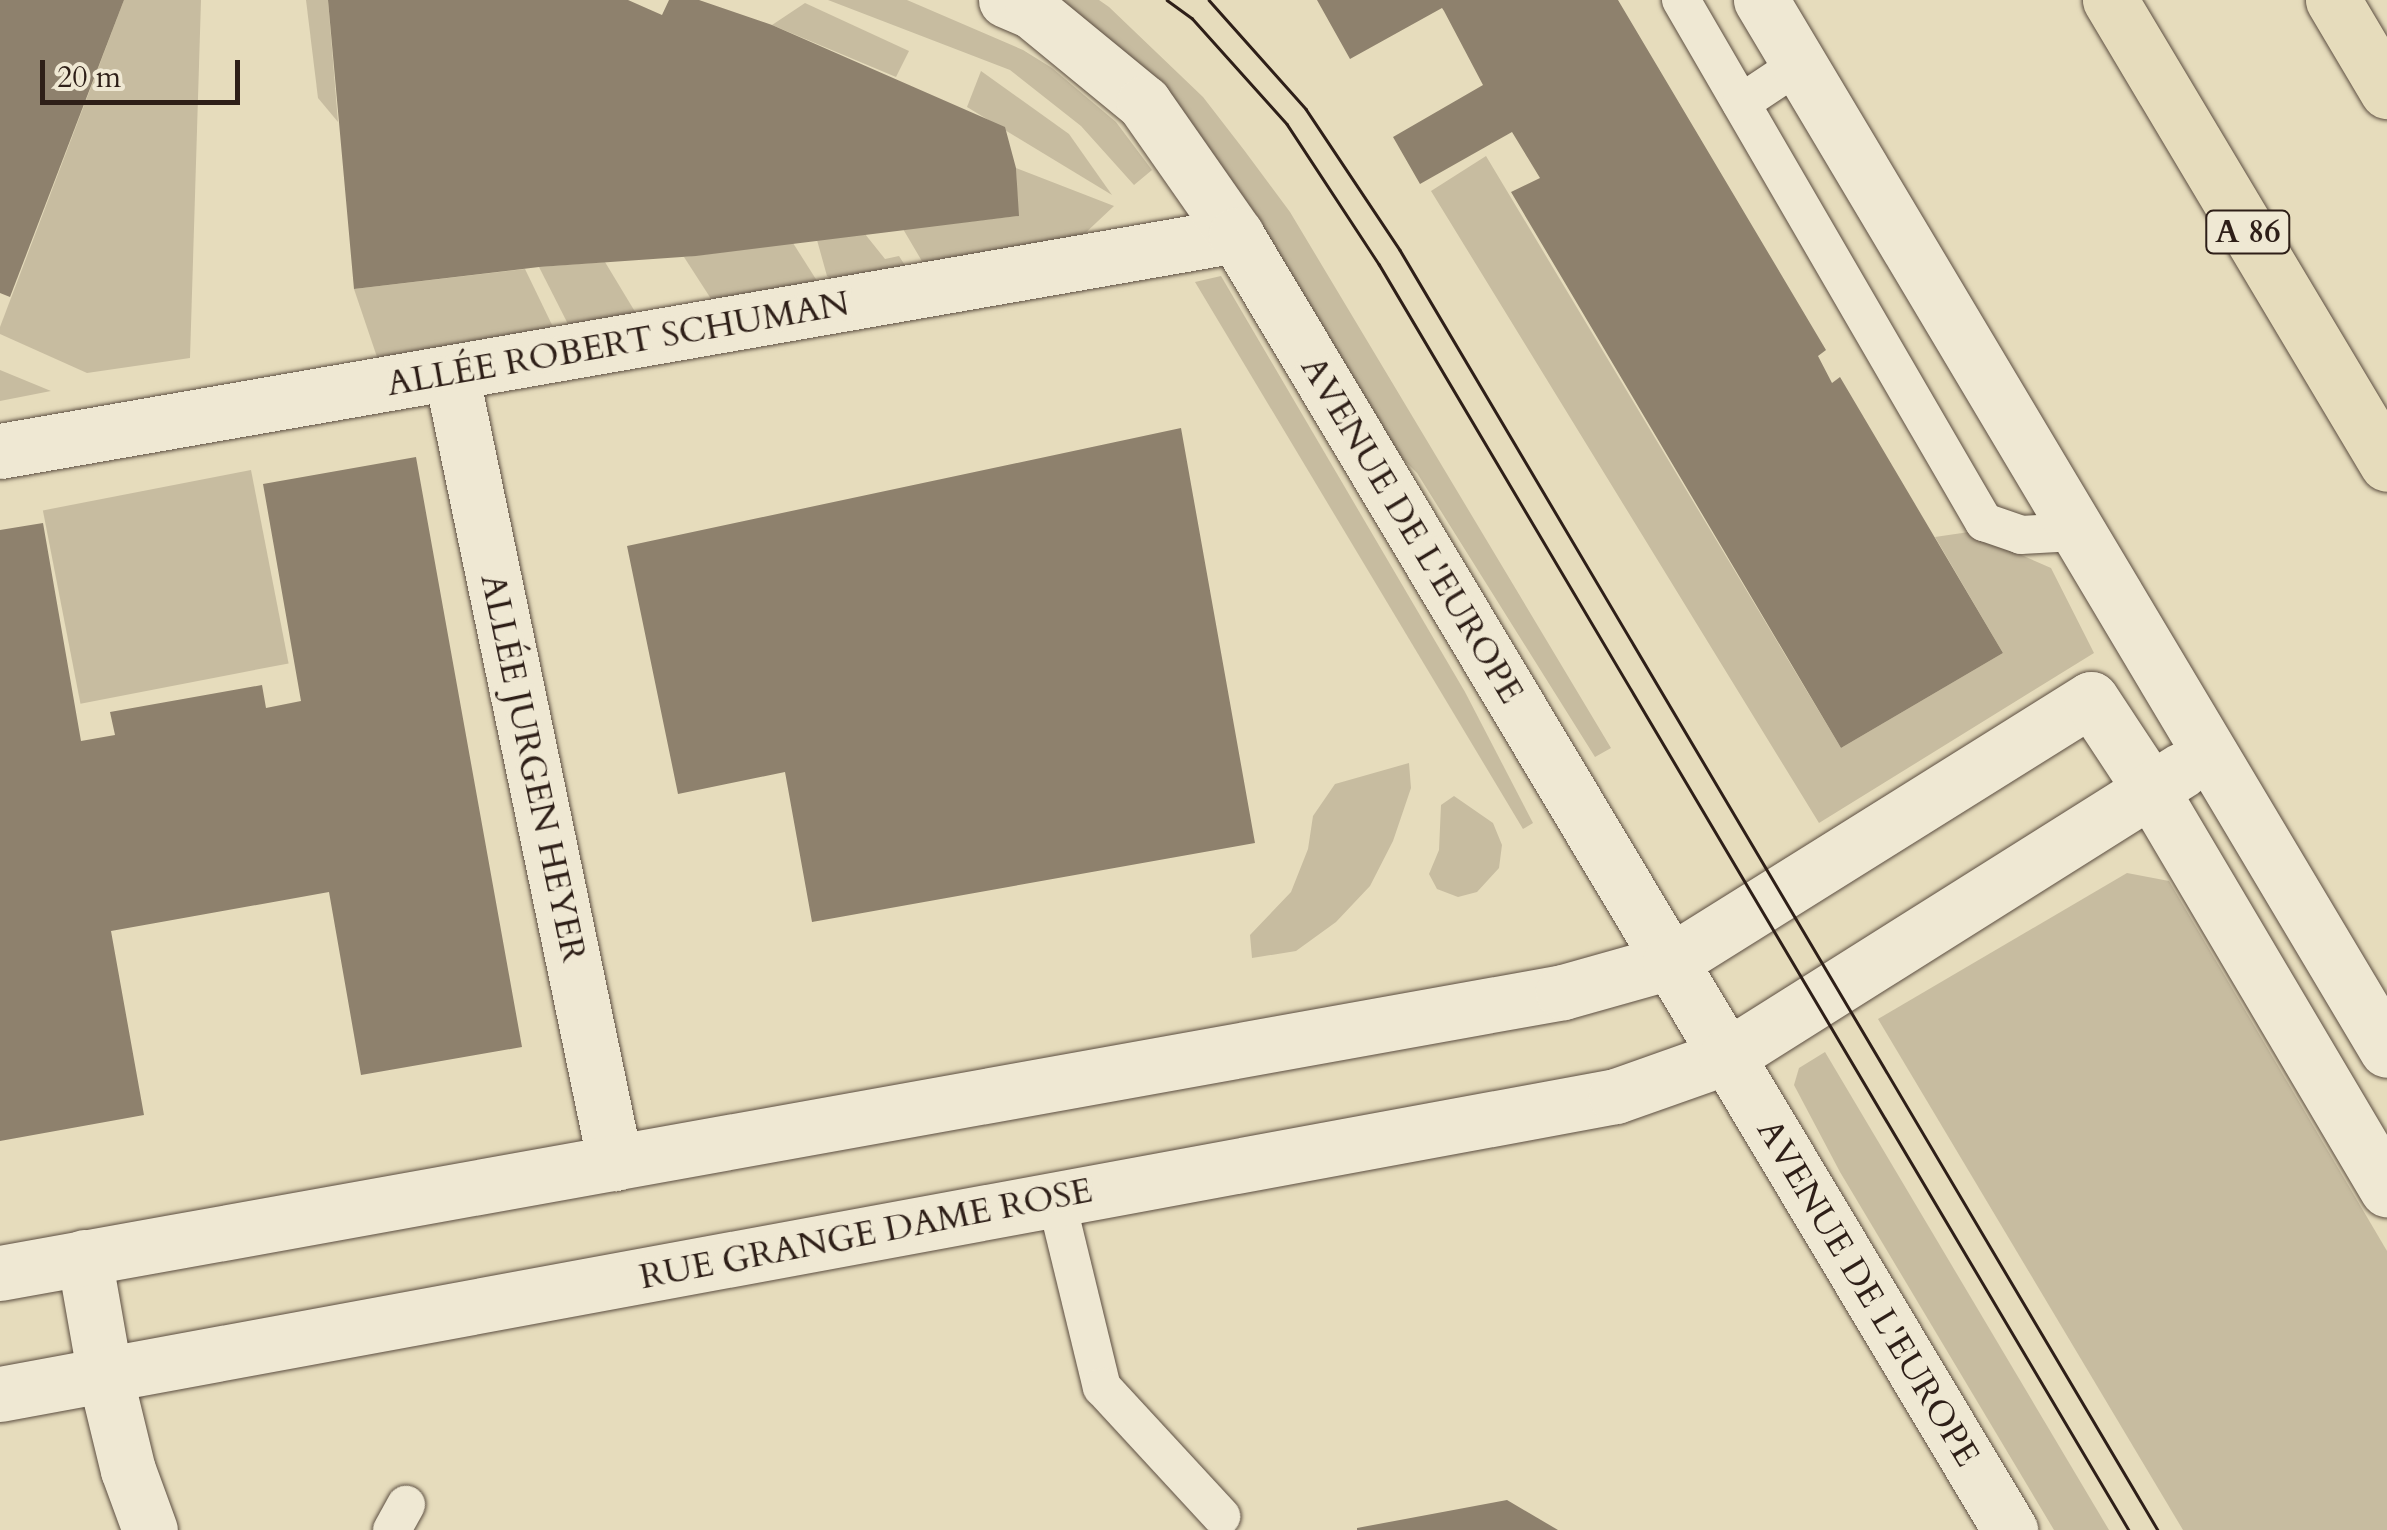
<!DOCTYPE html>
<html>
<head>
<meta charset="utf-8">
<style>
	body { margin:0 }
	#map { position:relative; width:2387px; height:1530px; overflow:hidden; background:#e6dcbc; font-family:Cardo,serif }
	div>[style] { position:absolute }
	.green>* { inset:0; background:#c7bca0; transform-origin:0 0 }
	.building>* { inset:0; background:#8e816d }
	.roads { filter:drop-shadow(0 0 2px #5c4e41) drop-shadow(0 0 2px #5c4e41) }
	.lane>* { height:38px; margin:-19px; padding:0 19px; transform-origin:19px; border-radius:19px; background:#efe8d3 }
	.street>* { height:55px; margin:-27.5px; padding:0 27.5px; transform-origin:27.5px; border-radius:27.5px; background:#efe8d3 }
	.secondary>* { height:55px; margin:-27.5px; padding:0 27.5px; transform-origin:27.5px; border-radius:27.5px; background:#efe8d3 }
	.highway>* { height:55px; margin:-27.5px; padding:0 27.5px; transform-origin:27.5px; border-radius:27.5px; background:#e6dcbc }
	.tram>* { height:2.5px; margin:-1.25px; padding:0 1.25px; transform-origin:1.25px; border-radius:1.25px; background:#2e1f18 }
	span { translate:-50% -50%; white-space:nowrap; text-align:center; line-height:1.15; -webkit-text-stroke:10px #efe8d3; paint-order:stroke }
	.shield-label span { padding:2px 8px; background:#efe8d3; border:2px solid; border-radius:8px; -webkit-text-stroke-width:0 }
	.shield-label { font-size:32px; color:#2e1f18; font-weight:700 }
	.street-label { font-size:35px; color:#2e1f18 }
	.scale { position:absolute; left:40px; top:60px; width:200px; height:45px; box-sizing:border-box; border:5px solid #2e1f18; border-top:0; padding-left:12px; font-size:30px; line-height:35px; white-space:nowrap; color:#2e1f18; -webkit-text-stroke:8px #efe8d3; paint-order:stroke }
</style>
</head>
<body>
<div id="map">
	<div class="green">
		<i style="clip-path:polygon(124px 0,201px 0,190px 358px,87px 373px,0 334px,0 327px)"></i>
		<i style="clip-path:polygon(306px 0,328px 0,338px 122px,318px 98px)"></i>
		<i style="clip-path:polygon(828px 0,907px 0,1023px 50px,1052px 68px,1116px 122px,1152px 170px,1134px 185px,1081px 126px,1010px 70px)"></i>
		<i style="clip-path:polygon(1043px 0,1099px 0,1109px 7px,1203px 97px,1244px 150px,1290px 212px,1611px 748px,1595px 757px,1417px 473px,1343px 399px)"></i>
		<i style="clip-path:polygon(805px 3px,909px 51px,896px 77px,772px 25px)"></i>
		<i style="clip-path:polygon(981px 71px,1069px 134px,1112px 195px,967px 107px)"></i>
		<i style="clip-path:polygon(1486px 156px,1841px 748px,2003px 653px,1935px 537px,1969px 532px,2051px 568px,2094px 653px,1819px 823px,1431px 191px)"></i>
		<i style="clip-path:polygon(1016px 168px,1114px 206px,1064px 253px,926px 268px,903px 229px,1018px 216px)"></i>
		<i style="clip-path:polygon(865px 234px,885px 259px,899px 256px,908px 270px,839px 284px,827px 276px,817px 240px)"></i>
		<i style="clip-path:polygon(793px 243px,819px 284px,715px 305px,684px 257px)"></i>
		<i style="clip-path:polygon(605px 262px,637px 315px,571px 330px,539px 267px)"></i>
		<i style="clip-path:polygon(525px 269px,554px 329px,379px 363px,354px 289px)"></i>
		<i style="clip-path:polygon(1221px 276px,1465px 692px,1533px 823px,1523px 829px,1195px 282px)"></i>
		<i style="clip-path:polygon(0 370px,51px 391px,0 401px)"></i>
		<i style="left:251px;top:470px;width:197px;height:212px;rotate:79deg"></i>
		<i style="clip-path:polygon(1409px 763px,1411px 788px,1393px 841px,1370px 886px,1336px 922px,1296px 951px,1252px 958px,1250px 935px,1291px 892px,1308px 849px,1313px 816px,1335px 784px)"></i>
		<i style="clip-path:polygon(1454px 796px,1493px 823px,1502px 845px,1499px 868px,1477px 892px,1458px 897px,1437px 889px,1429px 874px,1439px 850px,1441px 805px)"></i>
		<i style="clip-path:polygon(2127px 873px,2169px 881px,2387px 1251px,2387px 1530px,2183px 1530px,1878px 1019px)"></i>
		<i style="clip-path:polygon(1825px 1052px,2109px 1530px,2054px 1530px,1840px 1172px,1794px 1085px,1799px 1068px)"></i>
	</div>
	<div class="building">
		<i style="clip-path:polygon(0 0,124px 0,10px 297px,0 293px)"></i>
		<i style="clip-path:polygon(328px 0,628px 0,662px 15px,669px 0,699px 0,772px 25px,1005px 127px,1016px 168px,1019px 216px,696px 256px,539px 267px,354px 289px)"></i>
		<i style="clip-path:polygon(1317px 0,1618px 0,1826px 350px,1818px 356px,1832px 383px,1840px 377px,2003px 653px,1841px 748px,1511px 192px,1540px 178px,1512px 132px,1420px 184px,1393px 137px,1483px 85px,1444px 11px,1442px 8px,1350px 59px)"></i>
		<i style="clip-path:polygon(1181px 428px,1255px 843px,812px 922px,785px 772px,678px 794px,627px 546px)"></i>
		<i style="clip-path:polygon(416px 457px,522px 1047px,361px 1075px,329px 892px,111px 931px,144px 1115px,0 1141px,0 530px,43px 523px,81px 741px,115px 735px,110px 712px,262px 685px,266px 708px,301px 701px,263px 484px)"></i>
		<i style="clip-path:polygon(1507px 1500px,1558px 1530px,1357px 1530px,1357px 1528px)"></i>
	</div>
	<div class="roads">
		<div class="lane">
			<i style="left:1681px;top:0;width:604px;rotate:59.87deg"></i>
			<i style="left:1984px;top:522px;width:39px;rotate:19deg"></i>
			<i style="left:2021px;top:535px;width:54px;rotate:-3.2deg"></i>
			<i style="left:1741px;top:103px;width:69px;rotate:-33.7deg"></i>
			<i style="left:1056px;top:1199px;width:194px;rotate:76.3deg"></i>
			<i style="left:1102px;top:1387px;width:176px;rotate:47.3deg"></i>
			<i style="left:392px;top:1530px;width:29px;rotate:-61deg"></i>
		</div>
		<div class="street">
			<i style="left:451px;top:373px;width:807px;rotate:78.27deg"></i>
			<i style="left:0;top:451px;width:1255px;rotate:-9.91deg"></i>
			<i style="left:84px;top:1257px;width:121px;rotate:80deg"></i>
			<i style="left:105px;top:1376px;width:97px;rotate:76.3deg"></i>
			<i style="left:128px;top:1470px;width:64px;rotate:69.9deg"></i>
			<i style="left:0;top:1273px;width:1588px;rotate:-10.19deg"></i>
			<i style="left:1563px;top:992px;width:111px;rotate:-15.7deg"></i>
			<i style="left:0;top:1394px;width:1643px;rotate:-10.45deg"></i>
			<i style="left:1616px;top:1096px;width:117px;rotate:-19.5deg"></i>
		</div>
		<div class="secondary">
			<i style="left:1006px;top:0;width:28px;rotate:23deg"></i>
			<i style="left:1032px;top:11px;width:145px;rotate:39.4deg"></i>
			<i style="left:1144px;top:103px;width:161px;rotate:55.1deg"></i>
			<i style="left:1236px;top:235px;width:1509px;rotate:59.13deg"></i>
			<i style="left:1761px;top:0;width:1222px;rotate:59.2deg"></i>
			<i style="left:1670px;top:962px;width:496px;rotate:-32deg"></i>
			<i style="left:2091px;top:699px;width:109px;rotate:56.6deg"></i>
			<i style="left:2151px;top:790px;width:464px;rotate:59.4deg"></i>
			<i style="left:1726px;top:1057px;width:539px;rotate:-32.19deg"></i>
		</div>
		<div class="highway">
			<i style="left:2110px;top:0;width:540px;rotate:59.16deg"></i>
			<i style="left:2333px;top:0;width:106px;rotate:59.3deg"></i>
		</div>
	</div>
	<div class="tram">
		<i style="left:1167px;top:0;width:31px;rotate:36deg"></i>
		<i style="left:1192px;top:18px;width:142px;rotate:48.1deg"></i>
		<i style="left:1287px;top:124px;width:168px;rotate:56.7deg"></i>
		<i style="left:1379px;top:264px;width:1471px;rotate:59.36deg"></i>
		<i style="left:1209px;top:0;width:146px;rotate:48.3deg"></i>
		<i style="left:1306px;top:109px;width:169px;rotate:56.3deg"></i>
		<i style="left:1400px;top:250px;width:1488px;rotate:59.37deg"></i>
	</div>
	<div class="shield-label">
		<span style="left:2248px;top:232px">A 86</span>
	</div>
	<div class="street-label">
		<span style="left:618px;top:344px;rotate:-10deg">ALLÉE ROBERT SCHUMAN</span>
		<span style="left:1412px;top:530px;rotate:59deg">AVENUE DE L'EUROPE</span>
		<span style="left:533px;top:768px;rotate:78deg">ALLÉE JURGEN HEYER</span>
		<span style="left:866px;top:1234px;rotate:-11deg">RUE GRANGE DAME ROSE</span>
		<span style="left:1868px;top:1293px;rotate:59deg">AVENUE DE L'EUROPE</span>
	</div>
	<div class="scale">20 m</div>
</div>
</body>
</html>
